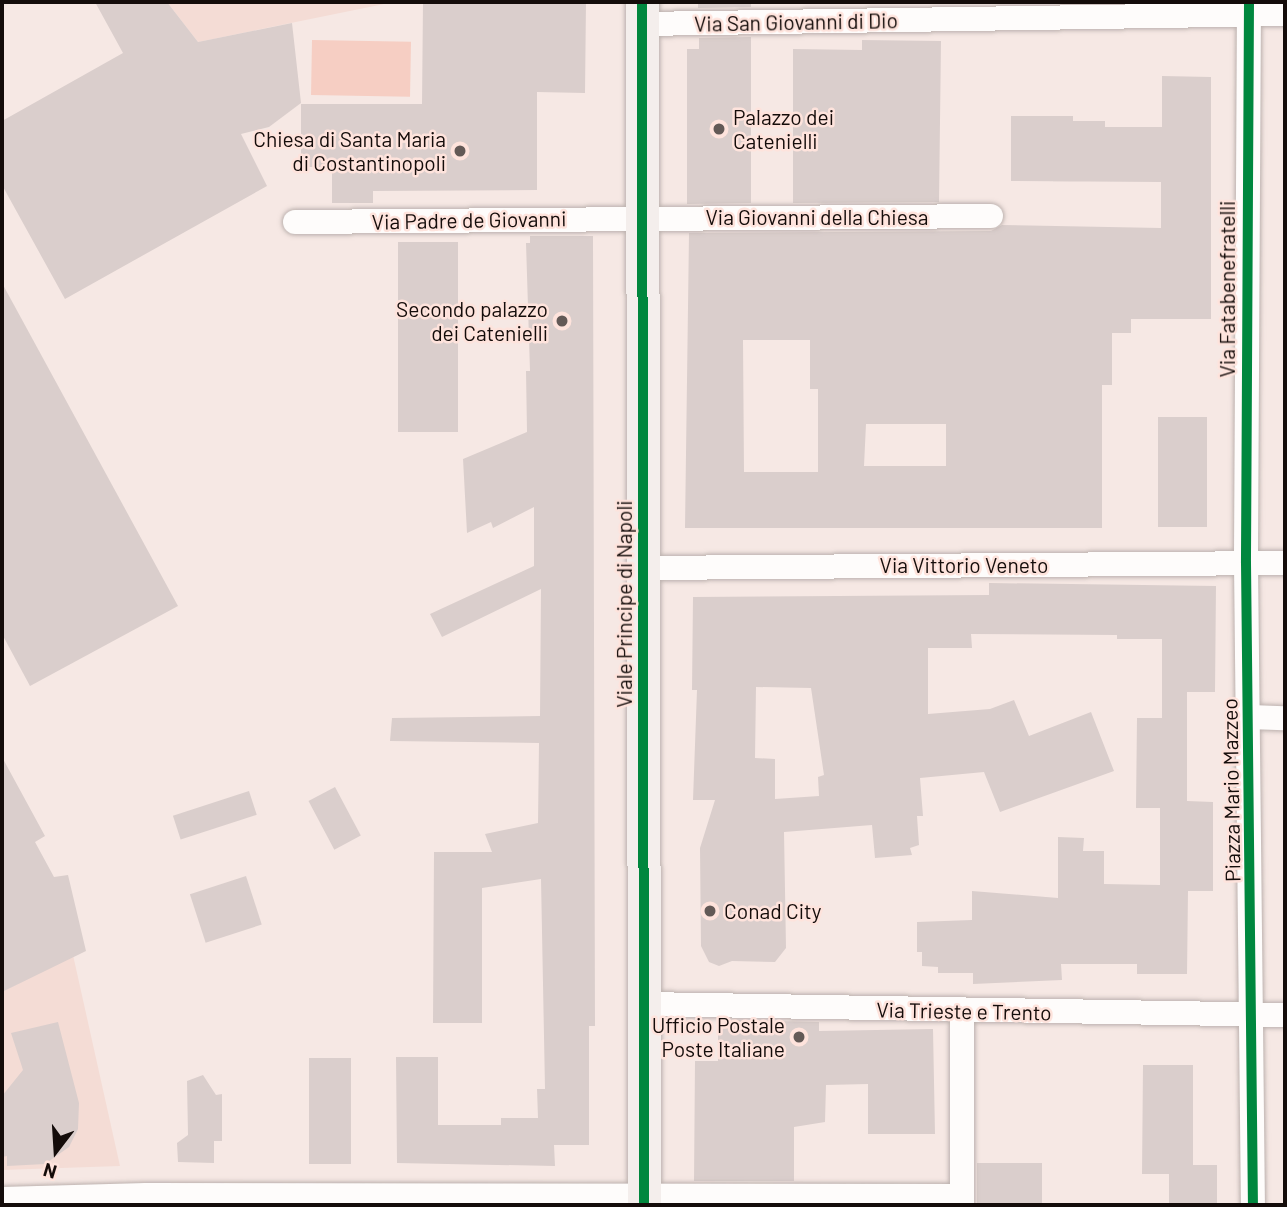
<!DOCTYPE html>
<html>
<head>
<meta charset="utf-8">
<style>
	body { margin:0 }
	#map { position:relative; width:1287px; height:1207px; overflow:hidden; background:#f6e8e4; font-family:Barlow,sans-serif }
	div>[style] { position:absolute }
	.built>* { inset:0; background:#f4dcd5 }
	.green>* { inset:0; background:#f6cec3; transform-origin:0 0 }
	.building>* { inset:0; background:#dacecc; transform-origin:0 0 }
	.roads { filter:drop-shadow(0 0 2px #bcb1ae) drop-shadow(0 0 2px #bcb1ae) }
	.street>* { height:24px; margin:-12px; padding:0 12px; transform-origin:12px; border-radius:12px; background:#fefcfb }
	.secondary>* { height:33px; margin:-16.5px; padding:0 16.5px; transform-origin:16.5px; border-radius:16.5px; background:#f4eeec }
	.cycleway>* { height:10px; margin:-5px; padding:0 5px; transform-origin:5px; border-radius:5px; background:#00873e }
	.dots>* { width:19px; height:19px; translate:-50% -50%; box-sizing:border-box; border:4px solid #fee3dc; border-radius:50% }
	span { translate:-50% -50%; white-space:nowrap; text-align:center; line-height:1.15; -webkit-text-stroke:5px #fee3dc; paint-order:stroke }
	.street-label { font-size:21px; color:#140c0a }
	.poi-label { font-size:21px; color:#140c0a }
	.left { translate:0 -50%; text-align:left }
	.right { translate:-100% -50%; text-align:right }
	.frame { position:absolute; inset:0; border:4px solid #140c0a; pointer-events:none }
	.north { position:absolute; left:21px; top:1116px; width:70px; height:70px; -webkit-text-stroke:5px #fee3dc; paint-order:stroke; rotate:197deg; font-size:19px; font-weight:700; line-height:28px; text-align:center; color:#140c0a }
	.north::after { content:''; display:block; margin:auto; width:24px; height:32px; background:#140c0a; clip-path:polygon(50% 0,100% 100%,50% 72%,0 100%) }
</style>
</head>
<body>
<div id="map">
	<div class="built">
		<i style="clip-path:polygon(167px 2px,394px 2px,198px 42px)"></i>
		<i style="clip-path:polygon(73px 955px,120px 1166px,2px 1170px,2px 992px)"></i>
	</div>
	<div class="green">
		<i style="left:312px;top:40px;width:99px;height:55px;rotate:1deg"></i>
	</div>
	<div class="building">
		<i style="clip-path:polygon(95px 2px,167px 2px,198px 42px,292px 23px,301px 103px,269px 127px,241px 134px,267px 186px,65px 299px,2px 185px,2px 121px,123px 53px)"></i>
		<i style="clip-path:polygon(423px 2px,586px 2px,585px 93px,537px 92px,537px 190px,373px 191px,373px 203px,332px 203px,332px 167px,301px 167px,301px 104px,422px 104px)"></i>
		<i style="clip-path:polygon(698px 2px,751px 2px,751px 7px,698px 8px)"></i>
		<i style="clip-path:polygon(751px 37px,751px 203px,687px 204px,687px 49px,699px 49px,699px 38px)"></i>
		<i style="clip-path:polygon(862px 40px,941px 41px,939px 202px,793px 203px,793px 49px,862px 50px)"></i>
		<i style="clip-path:polygon(evenodd,1162px 76px,1211px 77px,1211px 319px,1131px 319px,1131px 333px,1112px 333px,1112px 385px,1102px 385px,1102px 528px,685px 528px,689px 233px,991px 231px,1002px 225px,1161px 228px,1161px 182px,1011px 181px,1011px 116px,1073px 116px,1073px 121px,1105px 121px,1105px 127px,1162px 127px,1162px 76px,743px 340px,810px 340px,810px 389px,818px 389px,818px 472px,744px 472px,743px 340px,1162px 76px,866px 424px,946px 424px,946px 466px,864px 466px,866px 424px)"></i>
		<i style="clip-path:polygon(530px 236px,593px 236px,595px 1026px,589px 1026px,589px 1145px,554px 1145px,555px 1166px,397px 1163px,396px 1057px,438px 1057px,438px 1125px,501px 1125px,501px 1118px,538px 1118px,537px 1089px,545px 1089px,541px 879px,482px 888px,482px 1023px,433px 1023px,434px 852px,492px 852px,485px 834px,538px 823px,539px 743px,390px 741px,392px 718px,540px 716px,541px 589px,442px 637px,430px 614px,534px 566px,534px 507px,493px 528px,491px 522px,467px 533px,463px 459px,527px 432px,526px 371px,530px 371px,526px 243px,530px 243px)"></i>
		<i style="left:398px;top:242px;width:60px;height:190px"></i>
		<i style="clip-path:polygon(2px 283px,178px 606px,30px 686px,2px 634px)"></i>
		<i style="left:1158px;top:417px;width:49px;height:110px"></i>
		<i style="clip-path:polygon(evenodd,989px 583px,1216px 586px,1215px 692px,1187px 692px,1187px 801px,1213px 802px,1213px 891px,1188px 891px,1187px 974px,1137px 974px,1137px 964px,1061px 964px,1062px 980px,973px 984px,973px 973px,938px 973px,938px 967px,922px 966px,922px 952px,917px 952px,917px 922px,972px 920px,972px 891px,1058px 898px,1058px 837px,1084px 838px,1083px 851px,1104px 851px,1104px 884px,1160px 885px,1160px 808px,1136px 808px,1137px 718px,1162px 718px,1162px 639px,1117px 639px,1117px 635px,971px 634px,972px 648px,928px 648px,928px 714px,990px 709px,1014px 700px,1029px 736px,1091px 712px,1114px 771px,1000px 812px,984px 772px,920px 778px,923px 816px,917px 816px,919px 845px,910px 848px,912px 855px,875px 858px,872px 825px,784px 832px,786px 948px,775px 962px,732px 961px,719px 966px,709px 962px,701px 946px,700px 848px,715px 800px,693px 800px,697px 690px,692px 690px,693px 597px,989px 595px,989px 583px,756px 687px,811px 688px,824px 775px,818px 777px,819px 796px,775px 799px,775px 759px,755px 758px,756px 687px)"></i>
		<i style="clip-path:polygon(2px 757px,45px 836px,35px 842px,54px 877px,68px 875px,86px 951px,2px 992px)"></i>
		<i style="left:335px;top:787px;width:55px;height:30px;rotate:62deg"></i>
		<i style="left:249px;top:791px;width:25px;height:80px;rotate:72deg"></i>
		<i style="left:246px;top:876px;width:51px;height:59px;rotate:72deg"></i>
		<i style="clip-path:polygon(729px 1020px,819px 1022px,819px 1031px,933px 1029px,935px 1134px,868px 1134px,868px 1084px,826px 1085px,825px 1122px,794px 1127px,794px 1181px,694px 1181px,695px 1061px,718px 1061px,718px 1031px)"></i>
		<i style="clip-path:polygon(58px 1022px,79px 1103px,78px 1129px,69px 1147px,45px 1164px,7px 1166px,7px 1156px,2px 1157px,2px 1096px,23px 1070px,11px 1033px)"></i>
		<i style="left:309px;top:1058px;width:42px;height:106px"></i>
		<i style="clip-path:polygon(1143px 1065px,1193px 1065px,1193px 1165px,1217px 1165px,1217px 1205px,1169px 1205px,1169px 1174px,1142px 1174px)"></i>
		<i style="clip-path:polygon(203px 1075px,216px 1095px,222px 1094px,222px 1141px,214px 1141px,214px 1163px,178px 1162px,177px 1143px,188px 1135px,187px 1081px)"></i>
		<i style="left:977px;top:1163px;width:65px;height:42px"></i>
	</div>
	<div class="roads">
		<div class="street">
			<i style="left:1249px;top:2px;width:561px;rotate:90.31deg"></i>
			<i style="left:1246px;top:563px;width:642px;rotate:89.38deg"></i>
			<i style="left:642px;top:24px;width:643px;rotate:-0.89deg"></i>
			<i style="left:295px;top:222px;width:696px;rotate:-0.49deg"></i>
			<i style="left:643px;top:568px;width:642px;rotate:-0.45deg"></i>
			<i style="left:1249px;top:717px;width:36px;rotate:2deg"></i>
			<i style="left:644px;top:1004px;width:641px;rotate:0.98deg"></i>
			<i style="left:962px;top:1011px;width:194px;rotate:90deg"></i>
			<i style="left:2px;top:1199px;width:144px;rotate:-1.6deg"></i>
			<i style="left:146px;top:1195px;width:816px;rotate:0.07deg"></i>
		</div>
		<div class="secondary">
			<i style="left:642px;top:2px;width:1203px;rotate:89.9deg"></i>
		</div>
	</div>
	<div class="cycleway">
		<i style="left:642px;top:2px;width:1203px;rotate:89.9deg"></i>
		<i style="left:1249px;top:2px;width:561px;rotate:90.31deg"></i>
		<i style="left:1246px;top:563px;width:642px;rotate:89.38deg"></i>
	</div>
	<div class="dots">
		<i style="left:719px;top:129px;background:#635956"></i>
		<i style="left:460px;top:151px;background:#635956"></i>
		<i style="left:562px;top:321px;background:#635956"></i>
		<i style="left:710px;top:911px;background:#635956"></i>
		<i style="left:799px;top:1037px;background:#635956"></i>
	</div>
	<div class="street-label">
		<span style="left:796px;top:22px;rotate:-1deg">Via San Giovanni di Dio</span>
		<span style="left:817px;top:217px">Via Giovanni della Chiesa</span>
		<span style="left:469px;top:220px;rotate:-1deg">Via Padre de Giovanni</span>
		<span style="left:1227px;top:289px;rotate:-90deg">Via Fatabenefratelli</span>
		<span style="left:964px;top:565px">Via Vittorio Veneto</span>
		<span style="left:624px;top:604px;rotate:-90deg">Viale Principe di Napoli</span>
		<span style="left:1231px;top:790px;rotate:-91deg">Piazza Mario Mazzeo</span>
		<span style="left:964px;top:1011px;rotate:1deg">Via Trieste e Trento</span>
	</div>
	<div class="poi-label">
		<span class="left" style="left:733px;top:129px">Palazzo dei<br>Catenielli</span>
		<span class="right" style="left:446px;top:151px">Chiesa di Santa Maria<br>di Costantinopoli</span>
		<span class="right" style="left:548px;top:321px">Secondo palazzo<br>dei Catenielli</span>
		<span class="left" style="left:724px;top:911px">Conad City</span>
		<span class="right" style="left:785px;top:1037px">Ufficio Postale<br>Poste Italiane</span>
	</div>
	<div class="frame"></div>
	<div class="north">N</div>
</div>
</body>
</html>
